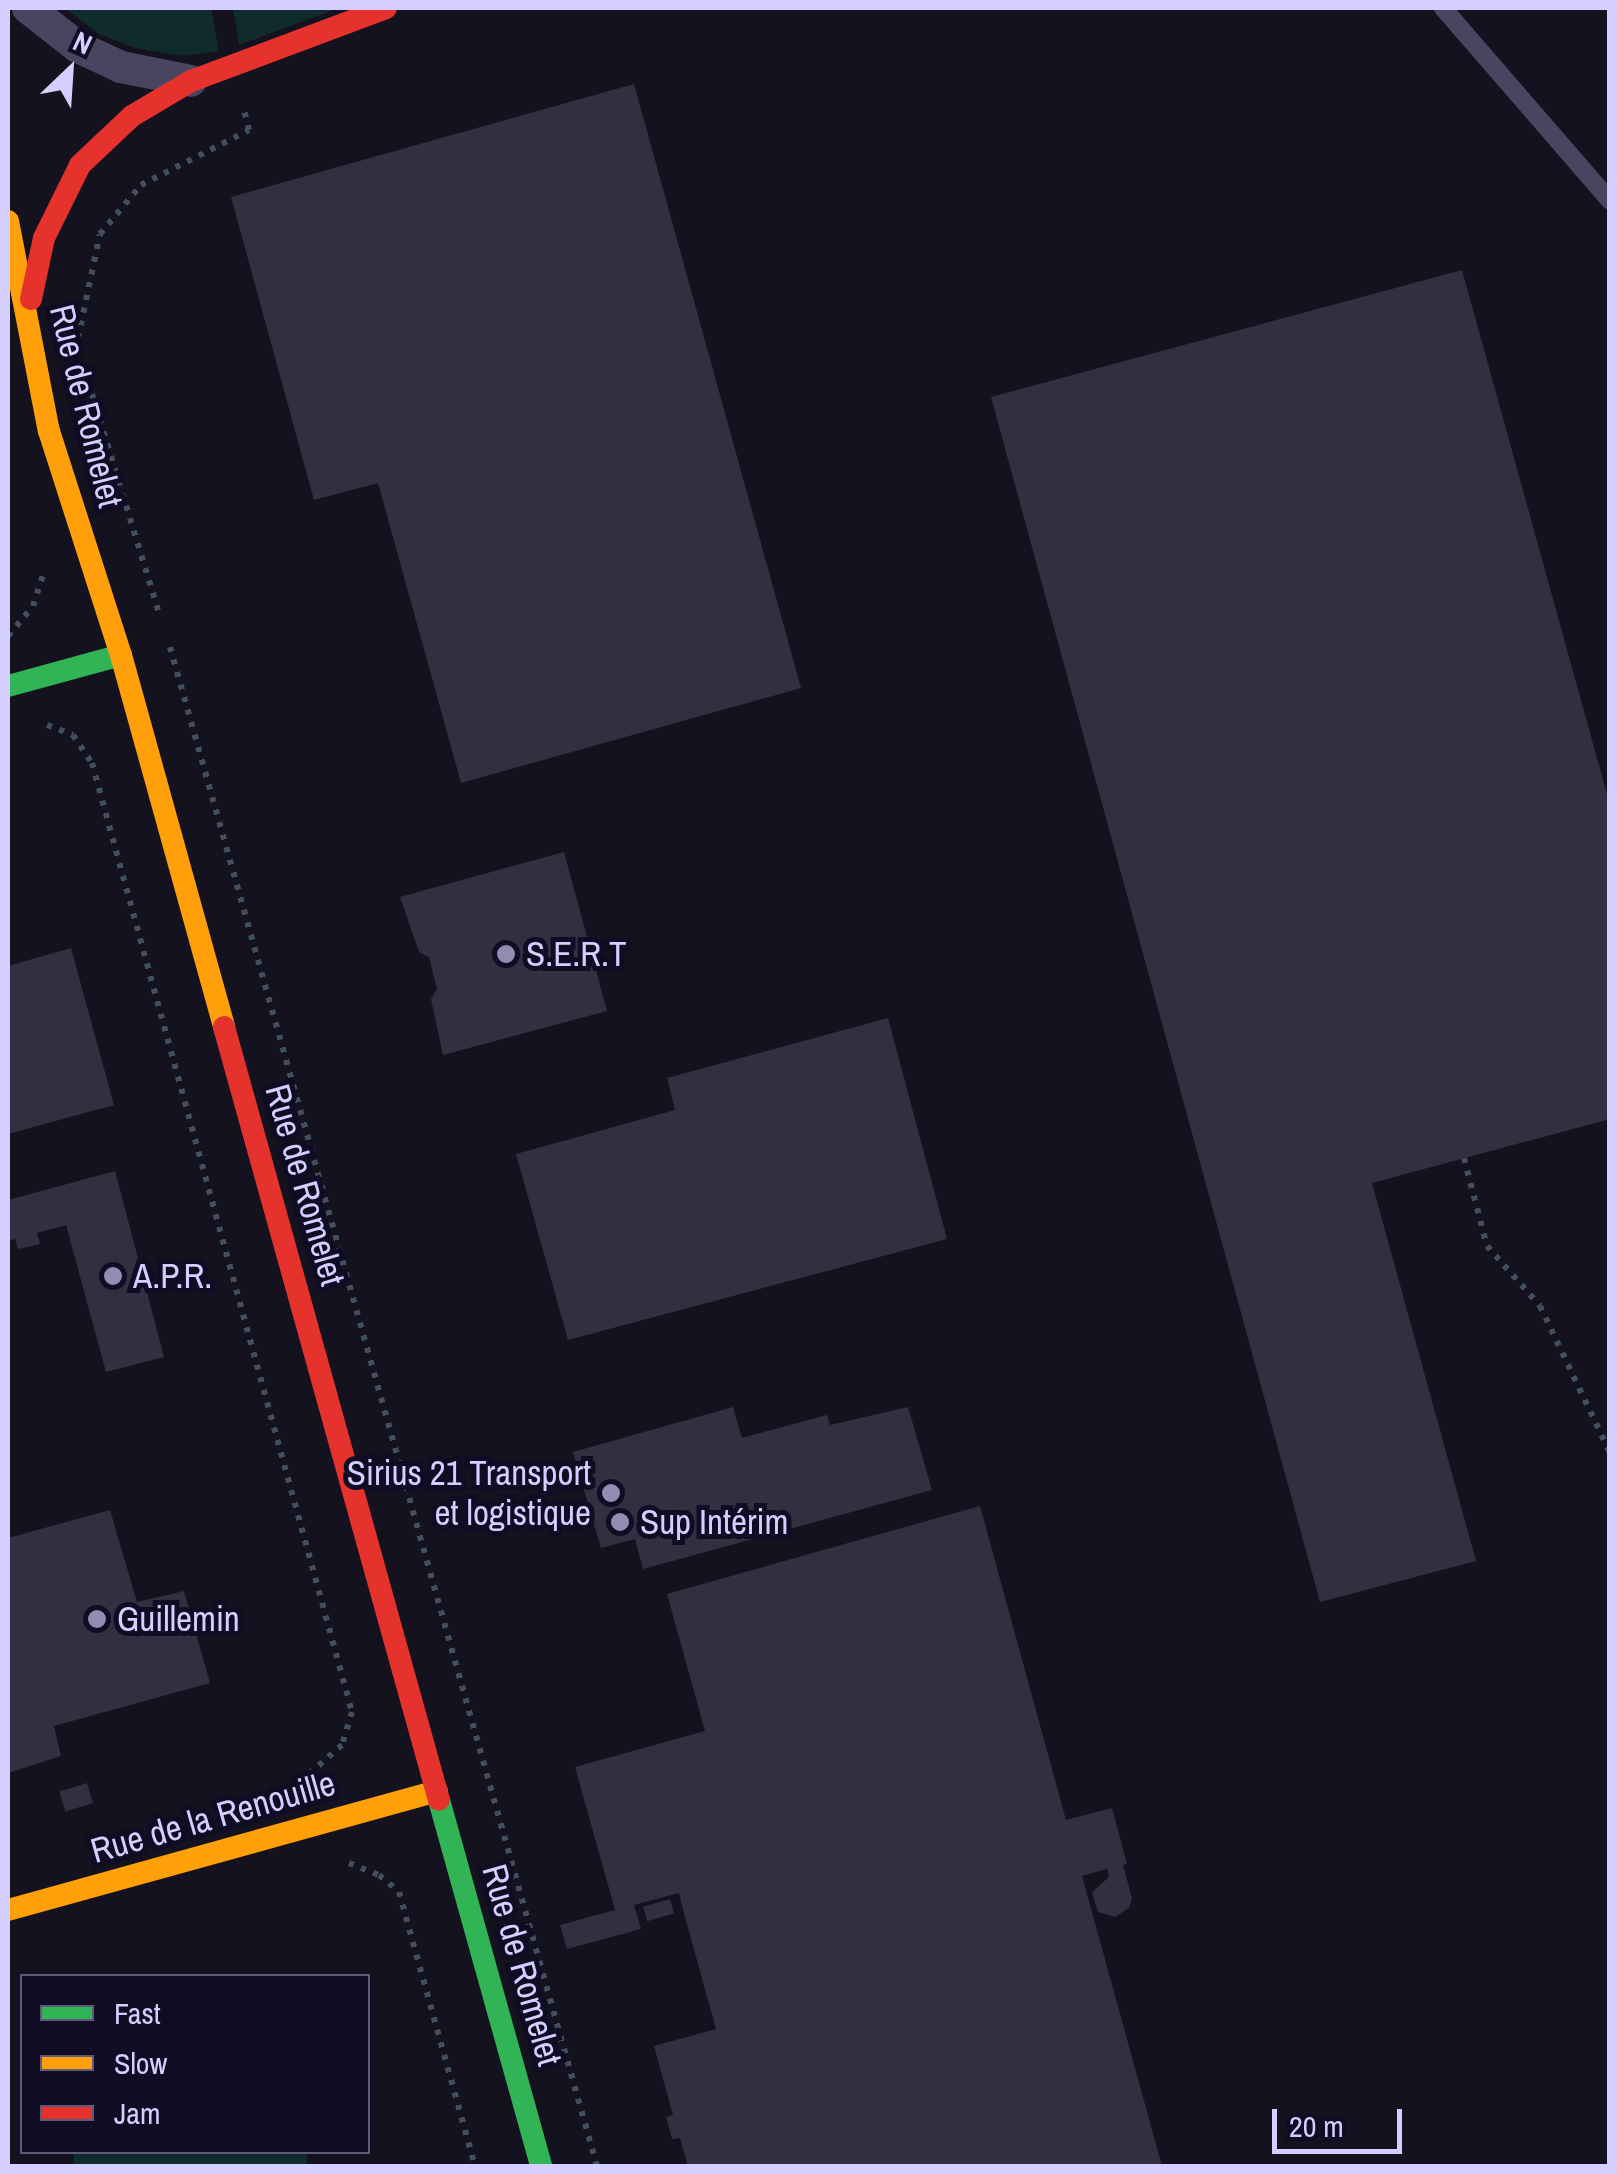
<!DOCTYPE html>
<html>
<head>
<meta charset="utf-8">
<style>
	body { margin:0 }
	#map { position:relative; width:1617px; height:2174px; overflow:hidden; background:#14121e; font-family:"Archivo Narrow",sans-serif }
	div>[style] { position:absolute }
	.green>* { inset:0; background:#0f2b2c; transform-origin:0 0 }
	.building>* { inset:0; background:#322f41; transform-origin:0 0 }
	.path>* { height:6px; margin-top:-3px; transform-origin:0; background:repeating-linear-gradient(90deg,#414f5f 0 5px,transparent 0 13px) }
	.lane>* { height:18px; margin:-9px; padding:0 9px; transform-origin:9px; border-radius:9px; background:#474560 }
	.street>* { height:32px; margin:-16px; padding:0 16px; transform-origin:16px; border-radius:16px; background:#474560 }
	.fast>* { height:22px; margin:-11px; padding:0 11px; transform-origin:11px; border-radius:11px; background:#30b455 }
	.slow>* { height:22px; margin:-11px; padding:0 11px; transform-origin:11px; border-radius:11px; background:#ff9f0a }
	.jam>* { height:22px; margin:-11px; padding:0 11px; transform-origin:11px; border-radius:11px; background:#e5322d }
	.dots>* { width:28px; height:28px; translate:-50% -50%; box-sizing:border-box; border:5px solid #100c24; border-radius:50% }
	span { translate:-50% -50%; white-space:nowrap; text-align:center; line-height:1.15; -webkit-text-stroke:10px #100c24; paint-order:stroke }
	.street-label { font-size:35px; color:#d5cfff }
	.poi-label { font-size:35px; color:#d5cfff }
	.left { translate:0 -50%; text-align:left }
	.right { translate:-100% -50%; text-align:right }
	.frame { position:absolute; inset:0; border:10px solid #d5cfff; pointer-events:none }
	.legend { position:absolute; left:20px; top:1974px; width:350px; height:180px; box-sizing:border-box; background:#100c24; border:2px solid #5f5a7c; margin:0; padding:12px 18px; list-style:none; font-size:30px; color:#d5cfff }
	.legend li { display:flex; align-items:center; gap:20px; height:50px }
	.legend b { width:50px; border:2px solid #5f5a7c }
	.north { position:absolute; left:20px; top:20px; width:100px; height:100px; -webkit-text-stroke:8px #100c24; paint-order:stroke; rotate:25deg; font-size:28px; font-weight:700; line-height:40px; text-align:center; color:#d5cfff }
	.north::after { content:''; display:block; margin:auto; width:35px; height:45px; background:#d5cfff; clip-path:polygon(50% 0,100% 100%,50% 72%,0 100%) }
	.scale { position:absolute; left:1272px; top:2109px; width:130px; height:45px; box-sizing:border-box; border:5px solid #d5cfff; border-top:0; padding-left:12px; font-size:30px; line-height:35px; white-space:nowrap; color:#d5cfff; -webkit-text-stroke:8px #100c24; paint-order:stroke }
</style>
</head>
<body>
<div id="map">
	<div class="green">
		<i style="clip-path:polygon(65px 8px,211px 8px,219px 51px,182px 56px,135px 48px,97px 33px)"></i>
		<i style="clip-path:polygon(233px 8px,339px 8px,239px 45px)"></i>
		<i style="left:74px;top:2152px;width:233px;height:15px"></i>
	</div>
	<div class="building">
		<i style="clip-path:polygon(634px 84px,801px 688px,461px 783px,378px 483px,314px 500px,231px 197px)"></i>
		<i style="clip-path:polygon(1462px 270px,1610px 805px,1610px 1119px,1372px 1183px,1476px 1561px,1320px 1602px,991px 397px)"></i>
		<i style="clip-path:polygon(564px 852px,607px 1011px,443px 1055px,431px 999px,437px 989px,429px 957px,419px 952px,400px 897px)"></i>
		<i style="clip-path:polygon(71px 948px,114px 1105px,8px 1134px,8px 966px)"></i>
		<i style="clip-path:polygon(888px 1018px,947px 1239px,568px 1340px,516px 1154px,675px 1110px,667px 1078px)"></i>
		<i style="clip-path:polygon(115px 1171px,164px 1357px,106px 1372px,66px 1225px,37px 1233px,40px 1244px,18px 1249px,15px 1239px,8px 1241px,8px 1200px)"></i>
		<i style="clip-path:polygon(733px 1407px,742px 1438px,827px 1415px,830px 1425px,908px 1407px,932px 1490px,643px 1569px,635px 1539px,601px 1548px,573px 1452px)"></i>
		<i style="clip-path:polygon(980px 1506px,1066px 1820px,1112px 1808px,1127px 1864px,1123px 1865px,1132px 1898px,1129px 1908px,1115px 1917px,1098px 1912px,1092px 1892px,1109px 1877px,1107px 1869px,1082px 1876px,1162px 2166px,688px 2166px,680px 2138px,672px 2139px,666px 2117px,673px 2115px,654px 2046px,716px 2029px,685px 1917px,679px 1893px,634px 1905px,641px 1929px,567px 1949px,560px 1925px,615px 1910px,575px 1767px,705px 1731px,667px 1594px)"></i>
		<i style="clip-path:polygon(110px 1510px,137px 1602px,184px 1591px,210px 1683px,54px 1726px,61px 1756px,8px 1773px,8px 1538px)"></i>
		<i style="left:87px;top:1783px;width:21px;height:29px;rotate:73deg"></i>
		<i style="left:670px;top:1899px;width:15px;height:28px;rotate:74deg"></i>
	</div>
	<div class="path">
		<i style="left:78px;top:338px;width:106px;rotate:-78.1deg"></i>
		<i style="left:100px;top:234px;width:64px;rotate:-50.1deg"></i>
		<i style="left:141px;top:185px;width:121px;rotate:-27deg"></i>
		<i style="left:249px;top:130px;width:21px;rotate:-104deg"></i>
		<i style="left:92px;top:394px;width:232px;rotate:73deg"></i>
		<i style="left:8px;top:636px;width:39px;rotate:-50deg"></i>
		<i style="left:33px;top:606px;width:36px;rotate:-72deg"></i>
		<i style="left:170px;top:647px;width:1578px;rotate:74.3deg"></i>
		<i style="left:47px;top:725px;width:28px;rotate:21deg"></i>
		<i style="left:73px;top:735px;width:34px;rotate:56deg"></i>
		<i style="left:92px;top:763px;width:984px;rotate:74.68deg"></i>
		<i style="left:352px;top:1712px;width:34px;rotate:107deg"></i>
		<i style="left:342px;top:1745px;width:50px;rotate:139deg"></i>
		<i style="left:1464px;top:1158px;width:91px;rotate:75.4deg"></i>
		<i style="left:1487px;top:1246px;width:80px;rotate:48.5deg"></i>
		<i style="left:1540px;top:1306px;width:163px;rotate:64.5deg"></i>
		<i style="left:349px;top:1863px;width:32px;rotate:22deg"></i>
		<i style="left:379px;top:1875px;width:26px;rotate:40deg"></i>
		<i style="left:399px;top:1892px;width:284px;rotate:74.5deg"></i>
	</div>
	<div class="lane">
		<i style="left:1443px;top:8px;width:255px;rotate:49.1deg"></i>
	</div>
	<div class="street">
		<i style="left:28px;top:8px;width:63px;rotate:38deg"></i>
		<i style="left:78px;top:47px;width:47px;rotate:24.9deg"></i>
		<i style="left:121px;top:67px;width:71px;rotate:11.3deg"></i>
	</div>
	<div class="fast">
		<i style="left:8px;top:686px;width:117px;rotate:-15.3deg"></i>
		<i style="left:439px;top:1800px;width:380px;rotate:74.4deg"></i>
	</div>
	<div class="slow">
		<i style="left:8px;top:221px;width:214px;rotate:79deg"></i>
		<i style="left:49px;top:431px;width:235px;rotate:72.2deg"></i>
		<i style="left:121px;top:655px;width:386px;rotate:74.5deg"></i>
		<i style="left:8px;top:1910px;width:445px;rotate:-15.5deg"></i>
	</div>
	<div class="jam">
		<i style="left:31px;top:299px;width:62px;rotate:-78deg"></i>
		<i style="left:44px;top:238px;width:81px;rotate:-63.7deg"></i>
		<i style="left:80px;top:165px;width:71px;rotate:-43.3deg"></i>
		<i style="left:132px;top:116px;width:69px;rotate:-30.7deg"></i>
		<i style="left:191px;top:81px;width:208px;rotate:-20.5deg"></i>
		<i style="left:224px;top:1027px;width:802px;rotate:74.46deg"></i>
	</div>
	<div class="dots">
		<i style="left:506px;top:954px;background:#918db0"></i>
		<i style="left:113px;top:1276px;background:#918db0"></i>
		<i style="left:611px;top:1493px;background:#918db0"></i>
		<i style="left:620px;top:1522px;background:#918db0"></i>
		<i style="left:97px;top:1619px;background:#918db0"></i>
	</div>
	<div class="street-label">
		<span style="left:86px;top:406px;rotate:76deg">Rue de Romelet</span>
		<span style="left:305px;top:1185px;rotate:74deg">Rue de Romelet</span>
		<span style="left:213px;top:1817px;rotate:-16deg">Rue de la Renouille</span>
		<span style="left:522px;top:1965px;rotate:74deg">Rue de Romelet</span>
	</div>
	<div class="poi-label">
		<span class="left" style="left:526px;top:954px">S.E.R.T</span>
		<span class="left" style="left:133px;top:1276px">A.P.R.</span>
		<span class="right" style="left:591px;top:1493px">Sirius 21 Transport<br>et logistique</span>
		<span class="left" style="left:640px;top:1522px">Sup Intérim</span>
		<span class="left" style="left:117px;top:1619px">Guillemin</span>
	</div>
	<div class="frame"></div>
	<ul class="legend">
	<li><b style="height:12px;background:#30b455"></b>Fast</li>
	<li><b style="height:12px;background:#ff9f0a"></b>Slow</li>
	<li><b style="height:12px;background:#e5322d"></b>Jam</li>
	</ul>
	<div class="north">N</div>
	<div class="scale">20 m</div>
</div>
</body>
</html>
